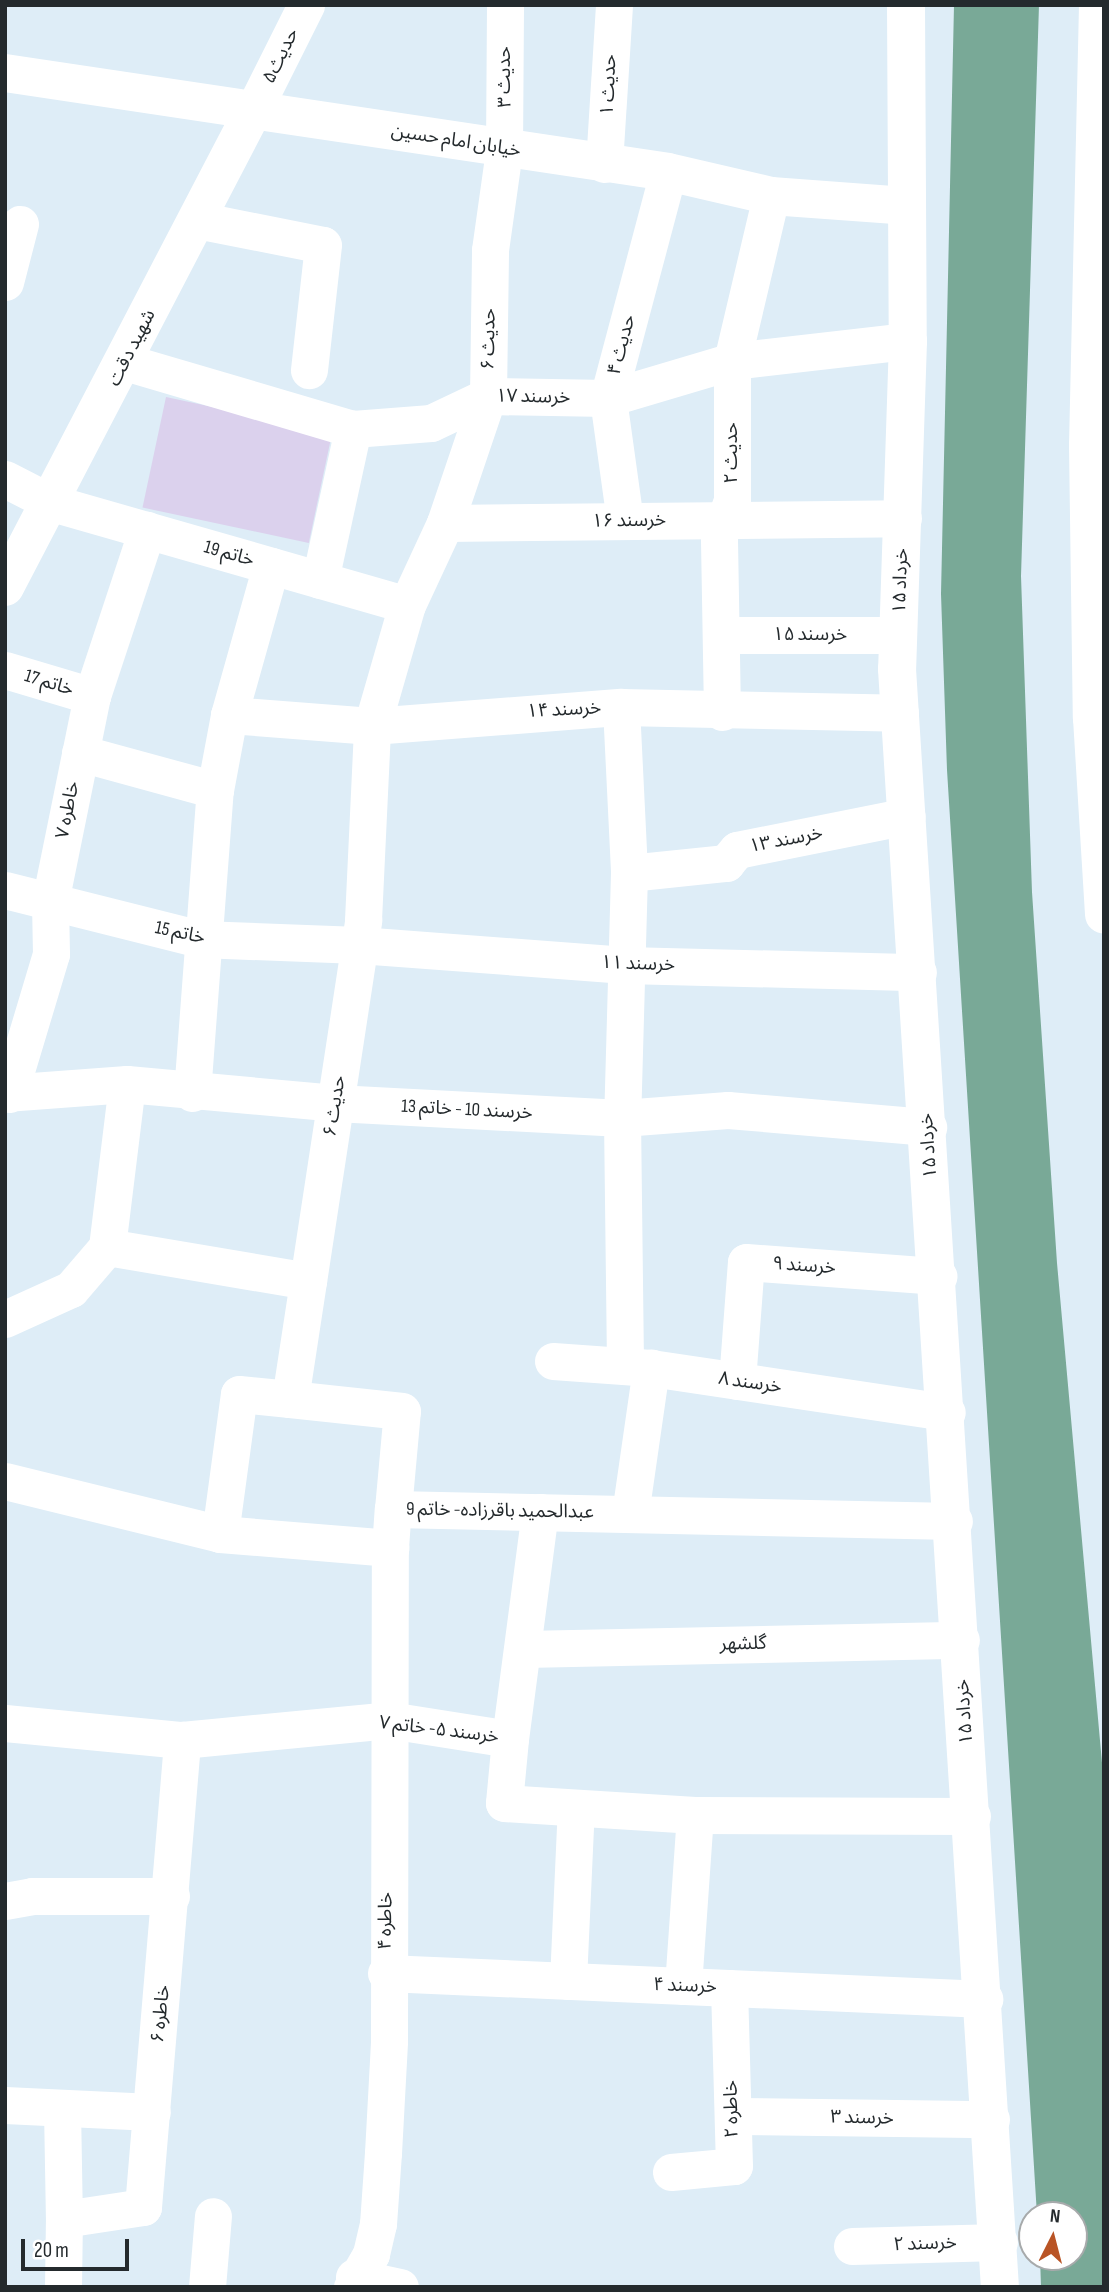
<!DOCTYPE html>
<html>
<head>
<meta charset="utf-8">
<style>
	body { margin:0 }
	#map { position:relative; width:1109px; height:2292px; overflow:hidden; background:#deedf7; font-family:"Sofia Sans Condensed","Noto Sans Arabic",sans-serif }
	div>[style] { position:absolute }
	.green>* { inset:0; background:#dbd1ed; transform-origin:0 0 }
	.water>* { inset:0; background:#79a997 }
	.street>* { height:37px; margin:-18.5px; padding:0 18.5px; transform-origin:18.5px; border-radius:18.5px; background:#fff }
	.secondary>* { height:38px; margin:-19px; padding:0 19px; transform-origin:19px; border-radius:19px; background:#fff }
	span { translate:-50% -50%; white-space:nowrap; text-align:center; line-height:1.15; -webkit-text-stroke:5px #fff; paint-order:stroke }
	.street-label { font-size:19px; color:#242a2d }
	.frame { position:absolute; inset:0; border:7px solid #242a2d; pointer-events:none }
	.north { position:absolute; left:1018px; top:2201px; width:70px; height:70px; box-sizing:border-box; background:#fff; border:2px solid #a7aaab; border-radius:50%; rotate:6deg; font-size:19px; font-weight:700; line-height:28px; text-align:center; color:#242a2d }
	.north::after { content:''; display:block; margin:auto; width:24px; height:32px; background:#b95425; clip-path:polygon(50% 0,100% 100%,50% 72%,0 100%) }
	.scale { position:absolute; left:21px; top:2239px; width:108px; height:32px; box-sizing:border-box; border:4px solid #242a2d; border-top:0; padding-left:9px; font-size:21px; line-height:24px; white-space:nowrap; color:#242a2d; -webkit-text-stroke:5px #fff; paint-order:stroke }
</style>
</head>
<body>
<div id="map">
	<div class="green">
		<i style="left:166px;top:397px;width:170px;height:113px;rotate:12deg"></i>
	</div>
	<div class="water">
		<i style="clip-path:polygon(954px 5px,1039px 5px,1021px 576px,1032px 892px,1057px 1263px,1104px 1785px,1104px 2287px,1041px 2287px,1040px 2257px,1074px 2257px,1074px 2215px,1037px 2215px,947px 770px,941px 594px)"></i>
	</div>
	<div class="street">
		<i style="left:255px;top:107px;width:114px;rotate:-63.4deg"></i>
		<i style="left:604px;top:164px;width:159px;rotate:-86.4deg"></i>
		<i style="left:197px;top:220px;width:128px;rotate:11.2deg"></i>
		<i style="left:323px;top:245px;width:126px;rotate:96.4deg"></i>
		<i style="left:5px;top:282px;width:60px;rotate:-75.5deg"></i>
		<i style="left:125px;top:362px;width:238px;rotate:16.4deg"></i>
		<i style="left:353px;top:429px;width:78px;rotate:-4.4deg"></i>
		<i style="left:431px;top:423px;width:63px;rotate:-25.3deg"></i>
		<i style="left:488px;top:396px;width:120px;rotate:1deg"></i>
		<i style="left:608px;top:398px;width:129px;rotate:-16.6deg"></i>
		<i style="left:732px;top:361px;width:177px;rotate:-6.5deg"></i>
		<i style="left:5px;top:479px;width:53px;rotate:27.1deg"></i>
		<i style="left:52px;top:503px;width:369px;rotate:16deg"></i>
		<i style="left:625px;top:521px;width:124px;rotate:-97.9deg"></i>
		<i style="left:608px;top:398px;width:234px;rotate:-75.1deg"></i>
		<i style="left:445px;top:523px;width:134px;rotate:-71.3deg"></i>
		<i style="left:488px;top:396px;width:146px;rotate:-89.2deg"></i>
		<i style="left:490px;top:250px;width:101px;rotate:-82deg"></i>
		<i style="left:504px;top:150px;width:145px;rotate:-89.6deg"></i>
		<i style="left:320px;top:580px;width:155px;rotate:-77.7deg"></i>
		<i style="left:721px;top:635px;width:177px"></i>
		<i style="left:5px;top:670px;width:91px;rotate:16.6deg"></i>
		<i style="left:621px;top:707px;width:166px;rotate:87.2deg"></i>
		<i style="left:629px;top:873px;width:245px;rotate:91.6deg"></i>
		<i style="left:622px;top:1118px;width:248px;rotate:89.3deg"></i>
		<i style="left:722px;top:712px;width:176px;rotate:-91deg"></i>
		<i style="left:719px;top:536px;width:38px;rotate:-70deg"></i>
		<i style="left:732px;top:500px;width:139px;rotate:-90deg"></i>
		<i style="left:732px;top:361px;width:170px;rotate:-76.7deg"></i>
		<i style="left:229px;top:715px;width:143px;rotate:4.4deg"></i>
		<i style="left:372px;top:726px;width:250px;rotate:-4.4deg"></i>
		<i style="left:621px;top:707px;width:279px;rotate:1.2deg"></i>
		<i style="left:80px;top:753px;width:140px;rotate:15.3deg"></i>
		<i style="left:629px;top:873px;width:98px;rotate:-5.9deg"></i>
		<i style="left:726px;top:863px;width:17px;rotate:-50deg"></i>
		<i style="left:737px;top:850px;width:173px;rotate:-11.3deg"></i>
		<i style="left:5px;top:890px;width:201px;rotate:14.1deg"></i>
		<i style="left:200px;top:939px;width:159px;rotate:2.2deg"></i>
		<i style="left:359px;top:945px;width:267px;rotate:4.3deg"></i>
		<i style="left:625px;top:965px;width:293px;rotate:1.4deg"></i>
		<i style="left:5px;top:1093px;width:122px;rotate:-4.2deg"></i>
		<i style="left:127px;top:1084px;width:209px;rotate:5.2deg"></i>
		<i style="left:335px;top:1103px;width:287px;rotate:3deg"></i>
		<i style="left:622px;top:1118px;width:106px;rotate:-4.3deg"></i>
		<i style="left:728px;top:1110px;width:201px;rotate:4.9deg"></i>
		<i style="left:192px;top:1093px;width:304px;rotate:-85.7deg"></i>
		<i style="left:215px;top:790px;width:76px;rotate:-79.4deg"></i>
		<i style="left:229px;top:715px;width:155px;rotate:-74.3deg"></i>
		<i style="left:9px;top:1094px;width:146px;rotate:-73.3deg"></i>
		<i style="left:51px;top:954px;width:52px;rotate:-91.1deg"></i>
		<i style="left:50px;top:902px;width:210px;rotate:-78.5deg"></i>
		<i style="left:92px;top:696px;width:175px;rotate:-71.7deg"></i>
		<i style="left:107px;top:1247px;width:164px;rotate:-83deg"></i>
		<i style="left:5px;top:1319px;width:72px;rotate:-24.4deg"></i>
		<i style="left:71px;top:1289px;width:55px;rotate:-49.4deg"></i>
		<i style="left:107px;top:1247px;width:204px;rotate:9.6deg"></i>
		<i style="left:553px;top:1361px;width:98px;rotate:4.1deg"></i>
		<i style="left:651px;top:1368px;width:299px;rotate:8.5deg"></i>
		<i style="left:737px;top:1381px;width:119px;rotate:-85.7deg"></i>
		<i style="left:746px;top:1262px;width:193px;rotate:4.2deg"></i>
		<i style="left:5px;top:1481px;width:221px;rotate:13.8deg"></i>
		<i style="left:220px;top:1534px;width:171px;rotate:4.7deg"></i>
		<i style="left:390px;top:1548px;width:39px;rotate:-86deg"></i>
		<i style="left:393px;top:1509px;width:561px;rotate:1.23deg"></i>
		<i style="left:393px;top:1509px;width:98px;rotate:-84.8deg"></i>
		<i style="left:402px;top:1411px;width:113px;rotate:-173.9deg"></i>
		<i style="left:290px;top:1399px;width:485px;rotate:-81.3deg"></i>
		<i style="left:363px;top:920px;width:194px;rotate:-87.3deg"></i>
		<i style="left:372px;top:726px;width:126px;rotate:-73.9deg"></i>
		<i style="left:407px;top:605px;width:90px;rotate:-65.1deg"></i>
		<i style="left:445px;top:523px;width:458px;rotate:-0.6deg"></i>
		<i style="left:630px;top:1514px;width:148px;rotate:-81.8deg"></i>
		<i style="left:220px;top:1534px;width:141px;rotate:-82.3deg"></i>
		<i style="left:239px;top:1394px;width:51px;rotate:5.6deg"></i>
		<i style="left:524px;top:1649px;width:437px;rotate:-1.2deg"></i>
		<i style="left:5px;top:1723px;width:178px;rotate:5.5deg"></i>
		<i style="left:182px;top:1740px;width:208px;rotate:-5.5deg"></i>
		<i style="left:389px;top:1720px;width:122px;rotate:8.9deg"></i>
		<i style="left:510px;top:1739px;width:64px;rotate:95.4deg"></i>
		<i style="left:504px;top:1803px;width:191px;rotate:3.6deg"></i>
		<i style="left:695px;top:1815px;width:277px;rotate:0.2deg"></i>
		<i style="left:510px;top:1739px;width:229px;rotate:-82.5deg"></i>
		<i style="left:5px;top:1901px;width:27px;rotate:-10deg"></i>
		<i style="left:32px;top:1896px;width:139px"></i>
		<i style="left:386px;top:1973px;width:599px;rotate:2.49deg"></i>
		<i style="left:568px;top:1981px;width:173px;rotate:-87.4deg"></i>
		<i style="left:683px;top:1986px;width:171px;rotate:-86deg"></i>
		<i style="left:5px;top:2105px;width:147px;rotate:2.7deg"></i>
		<i style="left:62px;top:2108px;width:111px;rotate:89deg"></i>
		<i style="left:733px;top:2116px;width:258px;rotate:0.7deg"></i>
		<i style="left:671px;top:2172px;width:63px;rotate:-5.4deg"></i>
		<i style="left:734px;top:2166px;width:178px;rotate:-91.6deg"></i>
		<i style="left:852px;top:2246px;width:147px;rotate:-1.6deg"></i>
		<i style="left:354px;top:2277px;width:47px;rotate:12.3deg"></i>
		<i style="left:63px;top:2287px;width:68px;rotate:-89.2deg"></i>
		<i style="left:64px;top:2219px;width:80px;rotate:-8.6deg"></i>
		<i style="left:143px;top:2207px;width:469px;rotate:-85.2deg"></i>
		<i style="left:207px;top:2287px;width:71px;rotate:-85.2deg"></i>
		<i style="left:352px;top:2287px;width:38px;rotate:-60deg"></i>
		<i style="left:371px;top:2254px;width:31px;rotate:-77deg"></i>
		<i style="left:378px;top:2224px;width:71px;rotate:-86deg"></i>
		<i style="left:383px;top:2153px;width:112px;rotate:-86.9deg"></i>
		<i style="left:389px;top:2041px;width:493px;rotate:-89.9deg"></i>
	</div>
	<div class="secondary">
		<i style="left:906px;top:5px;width:336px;rotate:89.7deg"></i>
		<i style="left:908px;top:341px;width:328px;rotate:91.9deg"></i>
		<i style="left:897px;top:669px;width:1621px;rotate:86.36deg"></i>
		<i style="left:1098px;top:5px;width:440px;rotate:91.3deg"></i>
		<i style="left:1088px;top:445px;width:273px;rotate:89.2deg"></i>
		<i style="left:1092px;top:718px;width:197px;rotate:86.5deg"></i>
		<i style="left:5px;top:73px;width:670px;rotate:8.49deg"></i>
		<i style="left:668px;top:172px;width:106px;rotate:13.1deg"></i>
		<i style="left:771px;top:196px;width:135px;rotate:4.2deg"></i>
		<i style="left:5px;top:587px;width:541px;rotate:-62.49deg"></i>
	</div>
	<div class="street-label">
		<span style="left:281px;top:56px;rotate:-64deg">حدیث۵</span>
		<span style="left:505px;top:77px;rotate:-90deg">حدیث ۳</span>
		<span style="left:609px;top:85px;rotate:-87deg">حدیث ۱</span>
		<span style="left:456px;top:141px;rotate:9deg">خیابان امام حسین</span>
		<span style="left:489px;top:339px;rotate:-89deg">حدیث ۶</span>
		<span style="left:622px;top:345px;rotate:-75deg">حدیث ۴</span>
		<span style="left:132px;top:348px;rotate:-63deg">شهید دقت</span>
		<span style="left:533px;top:397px;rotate:1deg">خرسند ۱۷</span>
		<span style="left:732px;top:453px;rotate:-90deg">حدیث ۲</span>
		<span style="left:629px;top:521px;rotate:-1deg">خرسند ۱۶</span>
		<span style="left:229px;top:554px;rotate:16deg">خاتم 19</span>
		<span style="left:901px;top:581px;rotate:-88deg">۱۵ خرداد</span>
		<span style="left:810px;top:635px">خرسند ۱۵</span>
		<span style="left:49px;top:683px;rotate:17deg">خاتم 17</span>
		<span style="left:564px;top:710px;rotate:-3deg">خرسند ۱۴</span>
		<span style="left:68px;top:810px;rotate:-79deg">خاطره ۷</span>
		<span style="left:786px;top:840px;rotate:-11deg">خرسند ۱۳</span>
		<span style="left:180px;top:933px;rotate:12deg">خاتم 15</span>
		<span style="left:638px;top:964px;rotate:2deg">خرسند ۱۱</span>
		<span style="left:335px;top:1106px;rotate:-81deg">حدیث ۶</span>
		<span style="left:467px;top:1110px;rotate:3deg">خرسند 10 - خاتم 13</span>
		<span style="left:929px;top:1146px;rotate:-94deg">۱۵ خرداد</span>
		<span style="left:804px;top:1266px;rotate:4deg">خرسند ۹</span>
		<span style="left:750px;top:1383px;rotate:8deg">خرسند ۸</span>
		<span style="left:500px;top:1511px;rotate:1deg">عبدالحمید باقرزاده- خاتم 9</span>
		<span style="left:743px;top:1644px;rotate:-1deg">گلشهر</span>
		<span style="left:965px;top:1712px;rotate:-94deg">۱۵ خرداد</span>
		<span style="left:439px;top:1730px;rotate:7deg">خرسند ۵- خاتم ۷</span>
		<span style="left:386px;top:1921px;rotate:-89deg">خاطره ۴</span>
		<span style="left:685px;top:1986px;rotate:2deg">خرسند ۴</span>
		<span style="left:161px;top:2014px;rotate:-84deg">خاطره ۶</span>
		<span style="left:732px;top:2109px;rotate:-91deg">خاطره ۲</span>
		<span style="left:862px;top:2118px;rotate:1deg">خرسند ۳</span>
		<span style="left:925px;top:2244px;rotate:-2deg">خرسند ۲</span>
	</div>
	<div class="frame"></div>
	<div class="north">N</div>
	<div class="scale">20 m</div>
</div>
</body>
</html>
